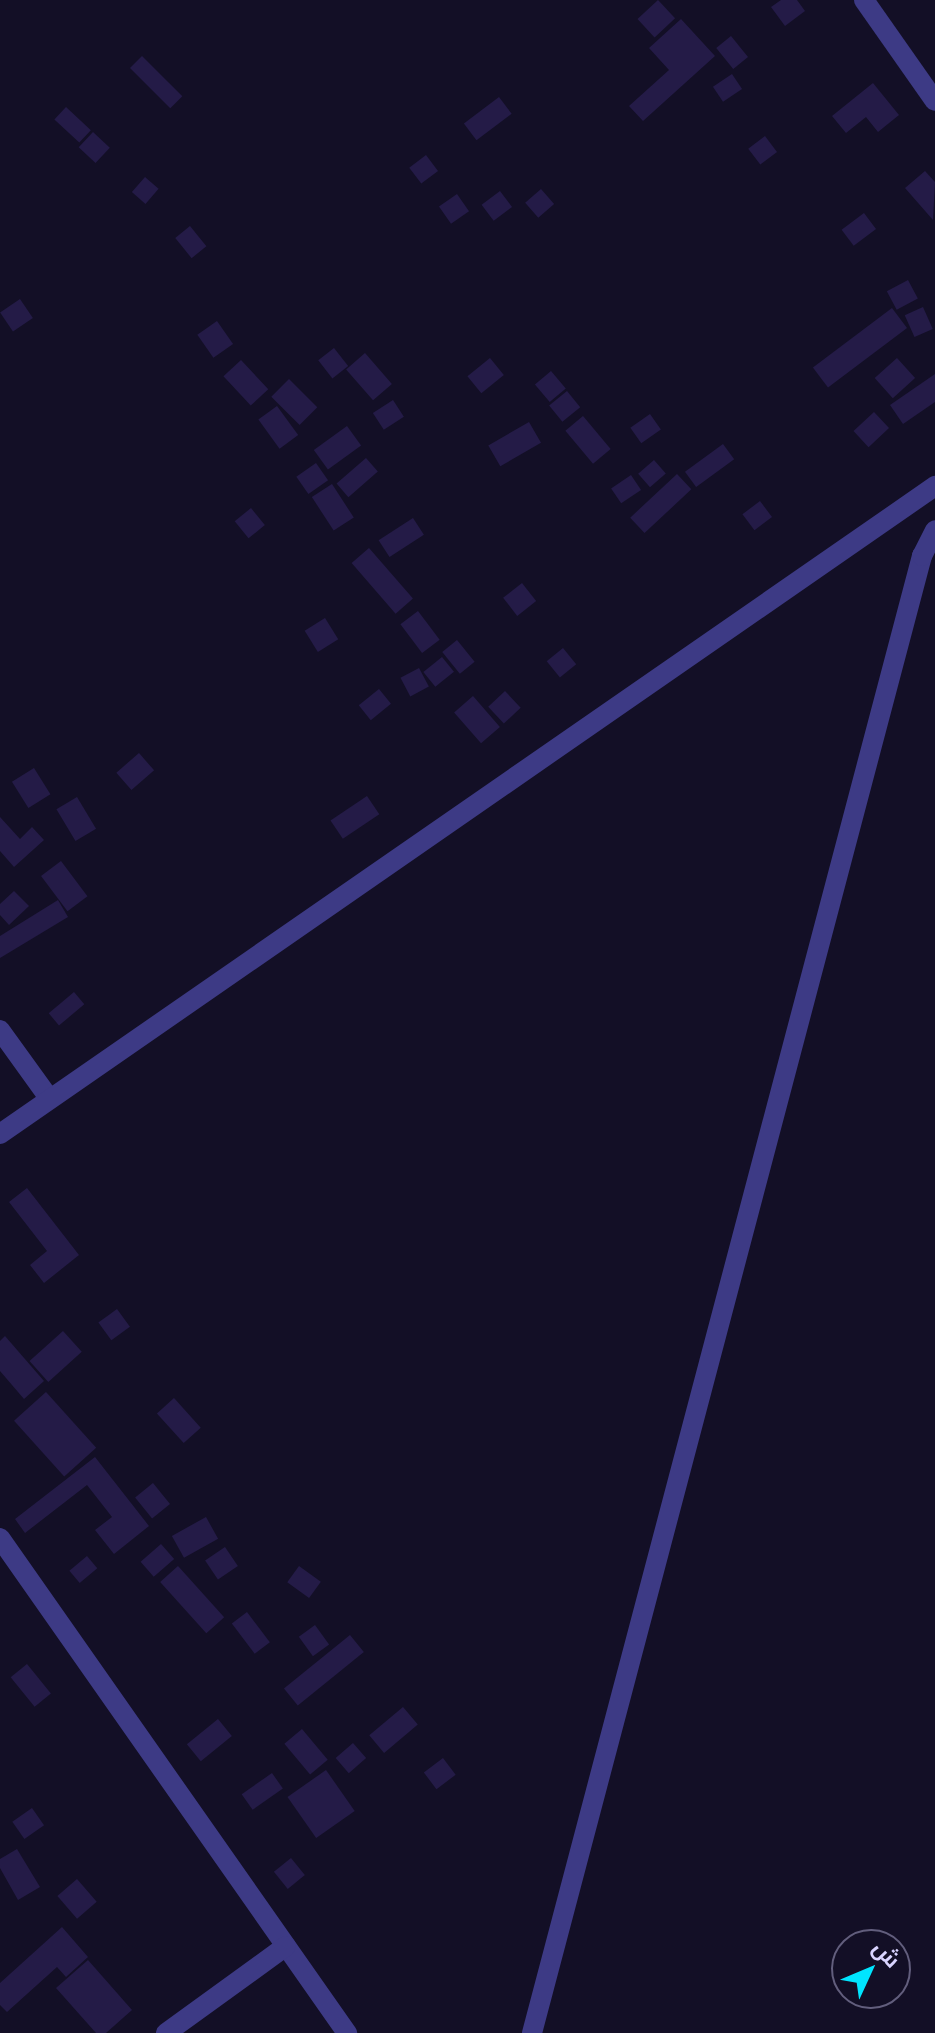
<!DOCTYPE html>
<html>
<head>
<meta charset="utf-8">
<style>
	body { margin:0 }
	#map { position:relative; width:935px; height:2033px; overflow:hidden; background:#130f26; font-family:Inter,Cairo,sans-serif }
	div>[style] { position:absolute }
	.building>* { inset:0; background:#241b47; transform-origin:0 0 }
	.minor>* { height:20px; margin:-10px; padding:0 10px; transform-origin:10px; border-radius:10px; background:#3d3a85 }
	span { translate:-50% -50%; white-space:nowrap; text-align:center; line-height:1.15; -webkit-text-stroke:8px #130f26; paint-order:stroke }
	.north { position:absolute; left:831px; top:1929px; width:80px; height:80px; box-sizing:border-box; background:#130f26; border:2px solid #625e7d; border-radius:50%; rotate:46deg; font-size:22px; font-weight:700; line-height:32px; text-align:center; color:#d9d4ff }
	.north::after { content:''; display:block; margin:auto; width:28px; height:36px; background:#00e5ff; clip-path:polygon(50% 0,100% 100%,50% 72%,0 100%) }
</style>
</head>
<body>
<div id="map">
	<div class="building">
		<i style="left:658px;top:0;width:25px;height:28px;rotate:47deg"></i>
		<i style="clip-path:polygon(781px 0,797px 0,805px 11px,785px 26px,771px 7px)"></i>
		<i style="clip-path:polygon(681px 19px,715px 56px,643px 121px,629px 106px,669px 70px,649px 48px)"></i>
		<i style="left:731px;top:36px;width:27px;height:19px;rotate:51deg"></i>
		<i style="left:142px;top:56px;width:57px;height:17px;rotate:45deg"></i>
		<i style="left:732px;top:74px;width:18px;height:23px;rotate:56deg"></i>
		<i style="clip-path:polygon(873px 83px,899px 115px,878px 132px,866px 117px,846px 133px,832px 116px)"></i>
		<i style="left:499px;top:97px;width:21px;height:44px;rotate:53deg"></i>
		<i style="left:66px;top:107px;width:34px;height:17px;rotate:43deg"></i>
		<i style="left:93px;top:132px;width:23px;height:21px;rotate:43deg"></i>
		<i style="left:765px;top:136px;width:20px;height:21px;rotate:53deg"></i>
		<i style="left:426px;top:155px;width:20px;height:21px;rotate:53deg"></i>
		<i style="clip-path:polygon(925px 171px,935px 182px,933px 220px,905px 188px)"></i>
		<i style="left:145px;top:177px;width:18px;height:20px;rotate:41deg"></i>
		<i style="left:541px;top:189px;width:20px;height:21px;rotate:49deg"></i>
		<i style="left:500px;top:191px;width:20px;height:23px;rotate:53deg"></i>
		<i style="left:457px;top:194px;width:21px;height:22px;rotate:55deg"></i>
		<i style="left:864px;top:213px;width:20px;height:28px;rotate:53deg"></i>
		<i style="left:190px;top:226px;width:26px;height:19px;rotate:51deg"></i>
		<i style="left:908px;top:280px;width:21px;height:24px;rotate:62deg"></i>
		<i style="left:20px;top:299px;width:23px;height:24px;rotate:56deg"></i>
		<i style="left:923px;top:307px;width:24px;height:20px;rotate:66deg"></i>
		<i style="left:892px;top:308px;width:25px;height:99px;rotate:53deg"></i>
		<i style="left:217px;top:321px;width:28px;height:24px;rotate:55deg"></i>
		<i style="left:334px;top:348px;width:23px;height:20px;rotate:52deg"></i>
		<i style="left:365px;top:353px;width:41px;height:25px;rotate:49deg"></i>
		<i style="left:490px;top:358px;width:22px;height:29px;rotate:51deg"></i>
		<i style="left:897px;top:358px;width:27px;height:30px;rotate:48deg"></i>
		<i style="left:241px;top:360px;width:40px;height:24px;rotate:47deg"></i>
		<i style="left:551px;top:371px;width:23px;height:21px;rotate:50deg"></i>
		<i style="clip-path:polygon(935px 374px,935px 402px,903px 424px,890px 405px)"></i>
		<i style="left:289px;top:379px;width:40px;height:25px;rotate:45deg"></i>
		<i style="left:567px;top:391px;width:21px;height:23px;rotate:51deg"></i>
		<i style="left:393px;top:400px;width:20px;height:24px;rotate:57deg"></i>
		<i style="left:277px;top:406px;width:36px;height:23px;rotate:54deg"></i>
		<i style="left:874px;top:412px;width:22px;height:28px;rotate:47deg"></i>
		<i style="left:650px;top:414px;width:19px;height:24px;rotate:55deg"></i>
		<i style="left:583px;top:416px;width:43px;height:23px;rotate:50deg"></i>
		<i style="left:529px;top:422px;width:24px;height:47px;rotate:60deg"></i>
		<i style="left:347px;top:426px;width:24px;height:41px;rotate:54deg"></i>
		<i style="left:723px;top:444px;width:19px;height:47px;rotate:54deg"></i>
		<i style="left:366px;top:458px;width:18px;height:39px;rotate:49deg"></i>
		<i style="left:654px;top:460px;width:18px;height:21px;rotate:49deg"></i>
		<i style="left:316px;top:463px;width:21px;height:24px;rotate:55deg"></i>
		<i style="left:677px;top:474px;width:21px;height:64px;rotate:47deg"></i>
		<i style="left:631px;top:475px;width:18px;height:24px;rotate:56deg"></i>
		<i style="left:332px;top:484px;width:40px;height:24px;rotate:57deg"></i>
		<i style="left:760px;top:501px;width:20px;height:22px;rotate:53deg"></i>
		<i style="left:251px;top:508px;width:22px;height:21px;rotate:51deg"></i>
		<i style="left:413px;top:518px;width:20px;height:41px;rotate:57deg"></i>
		<i style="left:369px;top:548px;width:67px;height:23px;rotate:49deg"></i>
		<i style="left:522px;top:583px;width:23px;height:24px;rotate:52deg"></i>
		<i style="left:418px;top:611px;width:36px;height:22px;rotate:53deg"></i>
		<i style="left:325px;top:618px;width:25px;height:24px;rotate:58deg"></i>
		<i style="left:457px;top:640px;width:28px;height:19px;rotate:51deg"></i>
		<i style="left:563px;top:648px;width:21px;height:21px;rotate:51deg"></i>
		<i style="left:442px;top:657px;width:19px;height:24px;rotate:51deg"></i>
		<i style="left:419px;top:668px;width:21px;height:21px;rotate:62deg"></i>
		<i style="left:379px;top:689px;width:19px;height:26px;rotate:51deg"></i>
		<i style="left:505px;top:691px;width:23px;height:23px;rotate:47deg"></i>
		<i style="left:473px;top:696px;width:41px;height:25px;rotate:49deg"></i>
		<i style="left:139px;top:753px;width:23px;height:30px;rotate:49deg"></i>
		<i style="left:34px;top:768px;width:31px;height:26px;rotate:58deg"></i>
		<i style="left:367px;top:796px;width:22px;height:44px;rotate:56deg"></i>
		<i style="left:77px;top:797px;width:37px;height:24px;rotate:59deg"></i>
		<i style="clip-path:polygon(0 817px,20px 839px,32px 827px,44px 840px,14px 867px,0 851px)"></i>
		<i style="left:61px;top:861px;width:44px;height:25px;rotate:53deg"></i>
		<i style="clip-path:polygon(14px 891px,29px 906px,9px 925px,0 915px,0 904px)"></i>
		<i style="clip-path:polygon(58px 900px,68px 917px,0 958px,0 936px)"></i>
		<i style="left:74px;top:992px;width:16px;height:33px;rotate:50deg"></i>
		<i style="clip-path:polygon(27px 1188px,79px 1255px,44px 1283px,30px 1265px,47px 1251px,9px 1202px)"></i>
		<i style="left:117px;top:1309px;width:22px;height:23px;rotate:54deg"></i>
		<i style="left:63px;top:1331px;width:28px;height:45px;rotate:48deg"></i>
		<i style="clip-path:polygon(5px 1336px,44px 1381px,24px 1399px,0 1371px,0 1341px)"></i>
		<i style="left:46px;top:1392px;width:75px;height:43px;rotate:48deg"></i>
		<i style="left:174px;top:1398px;width:40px;height:23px;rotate:48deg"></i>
		<i style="clip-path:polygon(95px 1457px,149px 1526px,114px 1554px,95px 1530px,112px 1517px,87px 1485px,25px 1533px,15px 1519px)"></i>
		<i style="left:153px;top:1483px;width:27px;height:23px;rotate:51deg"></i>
		<i style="left:206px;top:1517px;width:25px;height:39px;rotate:61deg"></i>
		<i style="left:161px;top:1544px;width:20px;height:27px;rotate:49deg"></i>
		<i style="left:225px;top:1547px;width:23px;height:24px;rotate:56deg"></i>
		<i style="left:87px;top:1556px;width:16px;height:23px;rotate:50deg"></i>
		<i style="left:178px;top:1566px;width:69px;height:24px;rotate:48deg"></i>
		<i style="left:299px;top:1566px;width:27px;height:20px;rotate:36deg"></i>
		<i style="left:247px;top:1612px;width:38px;height:19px;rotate:53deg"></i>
		<i style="left:315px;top:1625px;width:24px;height:20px;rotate:54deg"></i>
		<i style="left:350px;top:1635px;width:22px;height:85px;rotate:51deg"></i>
		<i style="left:27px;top:1664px;width:38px;height:21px;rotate:51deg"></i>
		<i style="left:403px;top:1707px;width:23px;height:44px;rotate:50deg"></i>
		<i style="left:218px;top:1719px;width:22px;height:40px;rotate:51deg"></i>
		<i style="left:302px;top:1729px;width:40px;height:23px;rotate:50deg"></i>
		<i style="left:353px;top:1743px;width:20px;height:23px;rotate:49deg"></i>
		<i style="left:443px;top:1758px;width:21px;height:24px;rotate:53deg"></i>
		<i style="left:326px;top:1770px;width:50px;height:47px;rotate:55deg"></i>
		<i style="left:272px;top:1773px;width:19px;height:37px;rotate:55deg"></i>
		<i style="left:32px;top:1808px;width:21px;height:24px;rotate:55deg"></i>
		<i style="clip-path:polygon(17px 1849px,40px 1887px,18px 1900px,0 1868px,0 1859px)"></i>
		<i style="left:291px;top:1858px;width:22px;height:22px;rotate:51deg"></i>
		<i style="left:77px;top:1879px;width:30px;height:26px;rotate:49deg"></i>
		<i style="clip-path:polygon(62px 1927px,88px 1957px,66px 1977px,57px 1967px,7px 2012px,0 2005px,0 1983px)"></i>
		<i style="clip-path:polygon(88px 1960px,132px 2010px,106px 2033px,96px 2033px,56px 1988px)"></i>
	</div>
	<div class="minor">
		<i style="left:864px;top:0;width:123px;rotate:54.9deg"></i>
		<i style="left:0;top:1030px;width:84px;rotate:54.2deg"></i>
		<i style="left:0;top:1134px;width:1138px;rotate:-34.72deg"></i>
		<i style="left:0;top:1538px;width:605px;rotate:54.97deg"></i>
		<i style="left:166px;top:2033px;width:148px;rotate:-35.9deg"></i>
		<i style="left:532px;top:2033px;width:1528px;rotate:-75.21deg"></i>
		<i style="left:922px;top:556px;width:29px;rotate:-63deg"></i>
	</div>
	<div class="north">ش</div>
</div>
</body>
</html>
